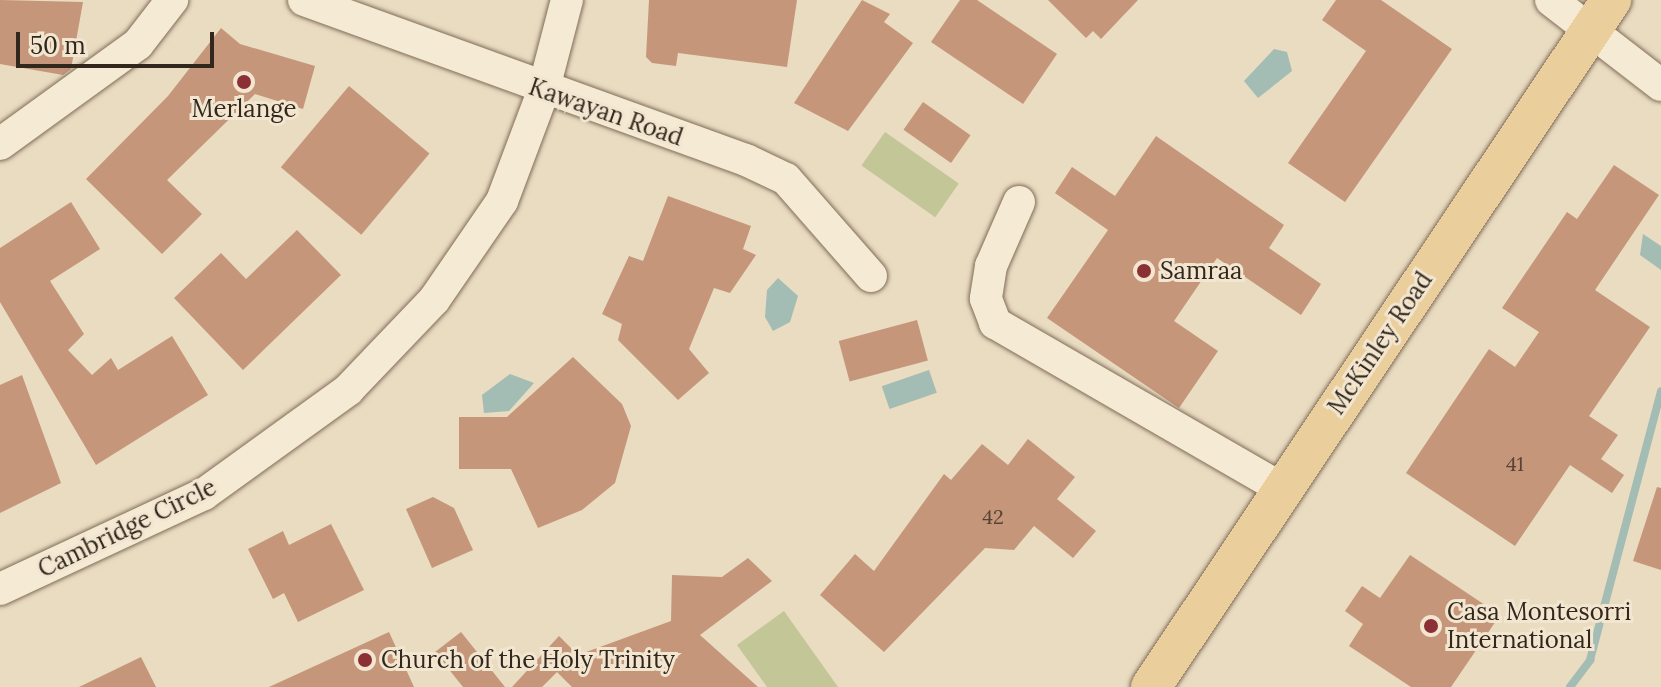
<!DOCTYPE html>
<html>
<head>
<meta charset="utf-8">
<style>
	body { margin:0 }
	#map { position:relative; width:1661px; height:687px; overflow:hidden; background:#e9dcc1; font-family:Lora,serif }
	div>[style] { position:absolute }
	.green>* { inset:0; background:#c3c696; transform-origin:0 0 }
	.water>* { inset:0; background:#a3bcb4; transform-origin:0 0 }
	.stream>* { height:8px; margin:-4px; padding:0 4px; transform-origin:4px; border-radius:4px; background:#a3bcb4 }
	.building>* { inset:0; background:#c5967a; transform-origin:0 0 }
	.roads { filter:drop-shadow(0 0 2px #816d5a) drop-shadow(0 0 2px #816d5a) }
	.minor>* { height:32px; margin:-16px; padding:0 16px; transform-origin:16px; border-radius:16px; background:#f5ead3 }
	.major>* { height:40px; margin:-20px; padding:0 20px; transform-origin:20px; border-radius:20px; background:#eace9b }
	.dots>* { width:22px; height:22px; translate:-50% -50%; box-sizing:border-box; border:4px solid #f2e6d0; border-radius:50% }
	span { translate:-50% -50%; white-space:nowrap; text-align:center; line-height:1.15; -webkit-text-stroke:6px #f2e6d0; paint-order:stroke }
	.number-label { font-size:20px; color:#574334 }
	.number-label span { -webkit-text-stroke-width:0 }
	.poi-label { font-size:24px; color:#32271d }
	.left { translate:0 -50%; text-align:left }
	.street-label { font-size:24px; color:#32271d }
	.scale { position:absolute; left:16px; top:32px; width:198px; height:36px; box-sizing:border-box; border:4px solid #32271d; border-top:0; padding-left:10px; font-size:24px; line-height:28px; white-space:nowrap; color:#32271d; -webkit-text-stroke:6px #f2e6d0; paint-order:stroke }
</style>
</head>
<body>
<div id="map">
	<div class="green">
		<i style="left:885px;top:132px;width:90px;height:41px;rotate:35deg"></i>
		<i style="clip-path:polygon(784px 611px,838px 687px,767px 687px,737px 645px)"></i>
	</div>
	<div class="water">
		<i style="clip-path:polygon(1274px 49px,1287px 52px,1292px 71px,1258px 98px,1244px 81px)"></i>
		<i style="clip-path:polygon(1643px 234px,1661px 246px,1661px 270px,1640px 255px)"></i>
		<i style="clip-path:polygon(778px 278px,798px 296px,790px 322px,773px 331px,765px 317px,767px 290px)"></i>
		<i style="left:929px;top:370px;width:24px;height:50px;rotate:71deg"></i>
		<i style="clip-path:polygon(510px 374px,534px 383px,509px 411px,484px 413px,482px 395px)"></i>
	</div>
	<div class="stream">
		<i style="left:1570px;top:687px;width:34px;rotate:-53deg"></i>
		<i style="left:1590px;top:660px;width:278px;rotate:-75.2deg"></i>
	</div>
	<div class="building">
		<i style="clip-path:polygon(0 0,83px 2px,71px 69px,63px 75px,0 64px)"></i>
		<i style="clip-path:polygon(649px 0,797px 0,787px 67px,678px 53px,676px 66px,652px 63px,646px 57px)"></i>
		<i style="clip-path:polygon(862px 0,890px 14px,884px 22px,913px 43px,848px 131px,794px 103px)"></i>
		<i style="clip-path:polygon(960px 0,977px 0,1057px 54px,1023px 104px,931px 42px)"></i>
		<i style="clip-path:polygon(1048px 0,1138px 0,1101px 39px,1093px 31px,1086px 38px)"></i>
		<i style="clip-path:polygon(1336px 0,1381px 0,1452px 49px,1345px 202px,1288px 163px,1366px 51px,1322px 20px)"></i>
		<i style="clip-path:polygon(221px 28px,240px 44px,315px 66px,303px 109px,255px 94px,167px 180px,202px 214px,162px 254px,86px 179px,168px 96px)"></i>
		<i style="left:349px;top:86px;width:105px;height:106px;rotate:40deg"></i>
		<i style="left:923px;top:102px;width:58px;height:34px;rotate:35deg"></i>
		<i style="clip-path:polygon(1156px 136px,1284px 225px,1269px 248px,1321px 284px,1301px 315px,1217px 258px,1174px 321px,1218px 351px,1179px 408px,1047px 318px,1108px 230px,1055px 193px,1072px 167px,1115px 196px)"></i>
		<i style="clip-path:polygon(1614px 165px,1659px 195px,1595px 290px,1650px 327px,1589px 416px,1618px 435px,1601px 459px,1624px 475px,1612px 493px,1570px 465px,1515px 546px,1406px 473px,1489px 349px,1515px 367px,1539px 332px,1502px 308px,1567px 212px,1577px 219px)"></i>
		<i style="clip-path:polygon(668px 196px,751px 226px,743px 249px,756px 255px,730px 293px,714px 288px,689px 349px,709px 373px,678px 400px,618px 340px,622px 324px,602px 314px,629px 256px,643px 261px)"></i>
		<i style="clip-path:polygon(71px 202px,100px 249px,50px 281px,84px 334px,68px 350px,92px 375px,111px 358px,118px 370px,172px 336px,208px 395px,96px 465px,0 302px,0 248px)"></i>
		<i style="clip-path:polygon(297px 230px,341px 275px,243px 370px,174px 298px,221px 253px,246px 279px)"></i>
		<i style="left:917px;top:320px;width:42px;height:81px;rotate:75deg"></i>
		<i style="clip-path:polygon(573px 357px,622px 404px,631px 426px,615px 483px,582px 510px,538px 528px,511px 469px,459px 469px,459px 417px,507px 417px)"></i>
		<i style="clip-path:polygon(22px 375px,61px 483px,0 513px,0 385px)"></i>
		<i style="clip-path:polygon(1028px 439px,1075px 477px,1057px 499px,1096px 531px,1073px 558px,1034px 526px,1014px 550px,985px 548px,884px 652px,820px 595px,855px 554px,874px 571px,944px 474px,951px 480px,982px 444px,1008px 465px)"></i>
		<i style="clip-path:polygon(1657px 487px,1661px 488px,1661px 570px,1633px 561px)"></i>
		<i style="clip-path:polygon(433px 497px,454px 508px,473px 550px,432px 568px,406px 509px)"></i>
		<i style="clip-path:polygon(331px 524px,364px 590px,298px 622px,284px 593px,273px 599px,248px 549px,283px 531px,289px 545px)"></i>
		<i style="clip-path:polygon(1410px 555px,1500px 615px,1451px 687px,1411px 687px,1349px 646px,1363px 624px,1345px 611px,1362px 586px,1380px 598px)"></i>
		<i style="clip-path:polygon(748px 558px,772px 581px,700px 635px,758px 687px,572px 687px,557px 672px,542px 687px,512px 687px,559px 636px,578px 655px,671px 621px,672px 575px,722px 577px)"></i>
		<i style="clip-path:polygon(389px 632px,414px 687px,269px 687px)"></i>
		<i style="clip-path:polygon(461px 632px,505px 687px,463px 687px,435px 652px)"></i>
		<i style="clip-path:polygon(141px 657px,156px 687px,79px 687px)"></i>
	</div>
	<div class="roads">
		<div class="minor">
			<i style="left:304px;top:0;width:470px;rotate:19.9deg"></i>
			<i style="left:746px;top:160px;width:44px;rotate:25.4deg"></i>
			<i style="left:786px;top:179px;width:129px;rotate:48.8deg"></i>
			<i style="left:1551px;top:0;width:139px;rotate:37.7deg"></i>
			<i style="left:0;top:144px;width:170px;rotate:-35.9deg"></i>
			<i style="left:138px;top:44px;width:56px;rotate:-52.3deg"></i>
			<i style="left:1019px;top:202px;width:70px;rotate:113.6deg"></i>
			<i style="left:991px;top:266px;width:33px;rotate:99deg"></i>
			<i style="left:986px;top:299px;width:26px;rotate:69deg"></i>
			<i style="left:995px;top:323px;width:332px;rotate:30deg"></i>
			<i style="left:0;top:589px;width:225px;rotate:-25deg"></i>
			<i style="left:204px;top:494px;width:178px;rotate:-35.8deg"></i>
			<i style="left:348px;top:390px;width:124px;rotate:-46.3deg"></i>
			<i style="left:434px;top:300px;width:120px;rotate:-55.5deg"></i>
			<i style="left:502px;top:201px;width:116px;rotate:-69.4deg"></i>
			<i style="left:543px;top:92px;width:95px;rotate:-75.4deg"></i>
		</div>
		<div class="major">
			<i style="left:1151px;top:687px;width:827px;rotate:-56.19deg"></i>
		</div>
	</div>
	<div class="dots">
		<i style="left:244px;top:82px;background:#8b3034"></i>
		<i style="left:1144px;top:271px;background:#8b3034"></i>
		<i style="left:1431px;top:626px;background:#8b3034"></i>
		<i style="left:365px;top:660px;background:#8b3034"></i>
	</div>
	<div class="number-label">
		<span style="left:1515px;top:463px">41</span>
		<span style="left:993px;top:516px">42</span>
	</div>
	<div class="poi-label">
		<span style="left:244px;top:109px">Merlange</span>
		<span class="left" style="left:1160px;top:271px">Samraa</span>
		<span class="left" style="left:1447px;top:626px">Casa Montesorri<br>International</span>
		<span class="left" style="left:381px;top:660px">Church of the Holy Trinity</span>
	</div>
	<div class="street-label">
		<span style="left:606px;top:112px;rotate:19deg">Kawayan Road</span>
		<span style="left:1380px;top:343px;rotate:-56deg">McKinley Road</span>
		<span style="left:127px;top:528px;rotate:-26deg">Cambridge Circle</span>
	</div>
	<div class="scale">50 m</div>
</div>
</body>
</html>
